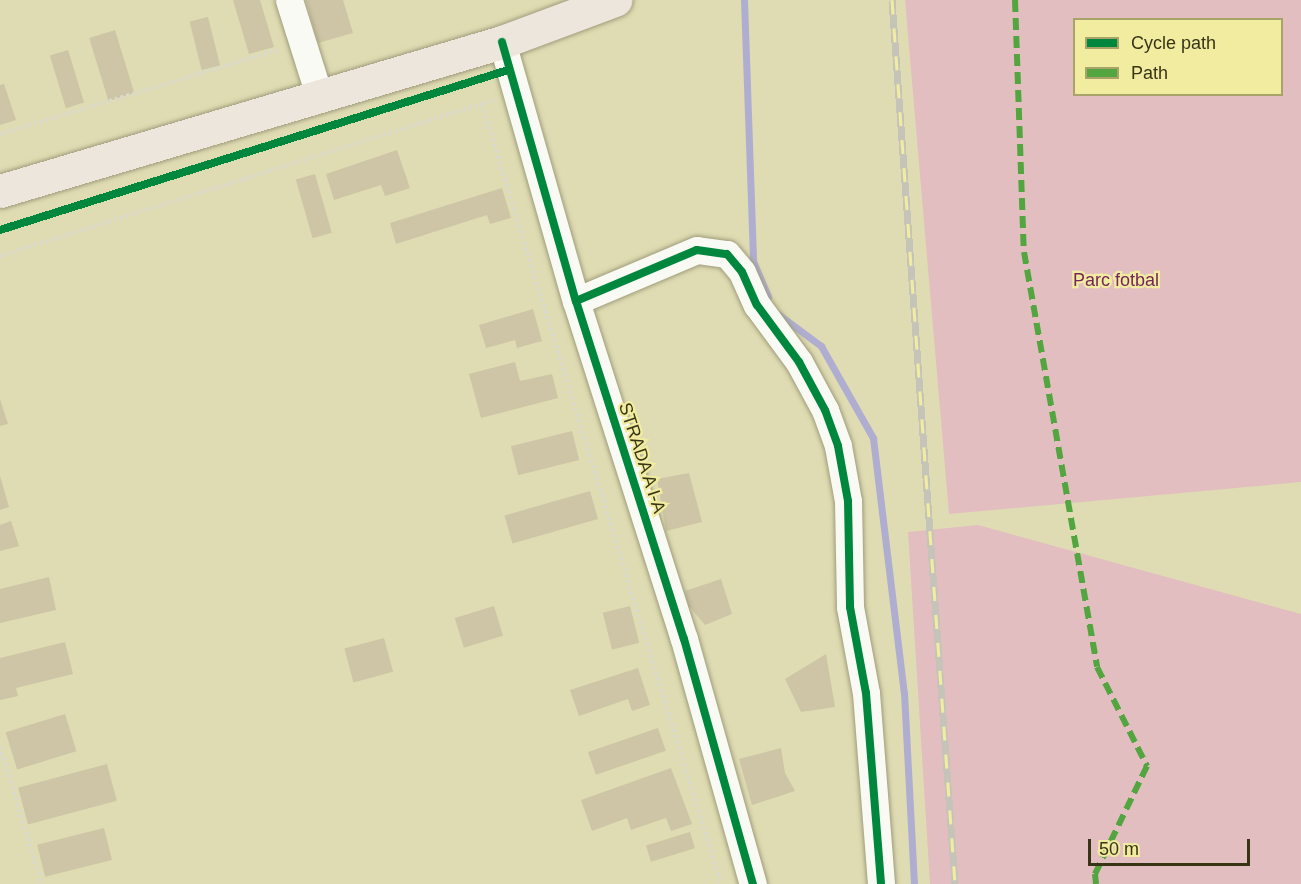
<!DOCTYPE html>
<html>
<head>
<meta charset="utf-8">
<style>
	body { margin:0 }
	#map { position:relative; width:1301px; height:884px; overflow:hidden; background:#dfdcb3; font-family:Helvetica,sans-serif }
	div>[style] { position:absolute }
	.green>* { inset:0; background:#e3bec0 }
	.stream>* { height:7px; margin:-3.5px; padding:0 3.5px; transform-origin:3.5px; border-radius:3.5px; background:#afaed1 }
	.building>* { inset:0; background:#cdc5a5; transform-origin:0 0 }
	.path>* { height:4px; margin-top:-2px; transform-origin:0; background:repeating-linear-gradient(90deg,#dad9cc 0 3px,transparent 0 6px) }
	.roads { filter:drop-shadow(0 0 2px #9f9d7b) drop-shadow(0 0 2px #9f9d7b) }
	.minor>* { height:27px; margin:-13.5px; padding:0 13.5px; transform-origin:13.5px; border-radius:13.5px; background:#fafaf4 }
	.major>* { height:33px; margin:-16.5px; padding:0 16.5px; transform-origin:16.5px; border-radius:16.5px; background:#ede6dd }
	.rail>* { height:7px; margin-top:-3.5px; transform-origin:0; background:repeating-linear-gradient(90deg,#f2eca0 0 14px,#c6c4b9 0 28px); box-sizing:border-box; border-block:2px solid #c6c4b9 }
	.quiet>* { height:6px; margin-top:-3px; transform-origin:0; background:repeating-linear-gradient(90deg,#53a540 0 12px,transparent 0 18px) }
	.cycleway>* { height:8px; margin:-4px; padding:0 4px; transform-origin:4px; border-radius:4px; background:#00873e }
	span { translate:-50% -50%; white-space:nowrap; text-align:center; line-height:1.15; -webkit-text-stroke:4.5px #f2eca0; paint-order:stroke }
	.park-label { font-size:18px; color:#76255a }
	.street-label { font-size:18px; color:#383516 }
	.legend { position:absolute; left:1073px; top:18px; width:210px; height:78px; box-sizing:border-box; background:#f2eca0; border:2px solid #a8a369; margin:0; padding:8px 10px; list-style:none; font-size:18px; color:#383516 }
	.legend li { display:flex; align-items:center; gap:12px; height:30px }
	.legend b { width:30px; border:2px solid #a8a369 }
	.scale { position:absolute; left:1088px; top:839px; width:162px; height:27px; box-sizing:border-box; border:3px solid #383516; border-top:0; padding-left:8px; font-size:18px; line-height:21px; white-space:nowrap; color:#383516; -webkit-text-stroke:4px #f2eca0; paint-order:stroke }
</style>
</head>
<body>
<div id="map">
	<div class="green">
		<i style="clip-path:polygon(evenodd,905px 0,1301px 0,1301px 482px,949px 514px,905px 0,1074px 20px,1282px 20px,1282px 94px,1074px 94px,1074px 20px)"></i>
		<i style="clip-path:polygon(978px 525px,1301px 614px,1301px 884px,930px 884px,908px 532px)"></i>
	</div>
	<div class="stream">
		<i style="left:744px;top:0;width:261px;rotate:88deg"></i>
		<i style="left:753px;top:261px;width:39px;rotate:67deg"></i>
		<i style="left:778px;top:314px;width:54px;rotate:36.7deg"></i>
		<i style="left:821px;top:346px;width:106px;rotate:60.5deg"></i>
		<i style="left:873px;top:438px;width:257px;rotate:83.1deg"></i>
		<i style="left:904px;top:693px;width:191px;rotate:87deg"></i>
	</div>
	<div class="building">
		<i style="clip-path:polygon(233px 0,260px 0,274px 47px,249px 54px)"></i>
		<i style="clip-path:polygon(306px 0,343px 0,353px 33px,318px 43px)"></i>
		<i style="left:208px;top:17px;width:50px;height:19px;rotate:76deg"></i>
		<i style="left:115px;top:30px;width:66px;height:27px;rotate:73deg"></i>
		<i style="left:68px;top:50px;width:55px;height:19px;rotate:73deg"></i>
		<i style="clip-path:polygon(4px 84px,16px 120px,0 125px,0 85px)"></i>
		<i style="clip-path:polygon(397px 150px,410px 188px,385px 196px,381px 185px,334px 200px,326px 174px)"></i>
		<i style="left:315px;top:174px;width:61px;height:20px;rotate:74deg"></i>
		<i style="clip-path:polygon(502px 188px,511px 218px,490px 224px,487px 215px,396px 244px,390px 223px)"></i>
		<i style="clip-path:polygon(533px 309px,542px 341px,517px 348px,515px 340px,486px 348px,479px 325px)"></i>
		<i style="clip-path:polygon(515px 362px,520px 381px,552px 374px,558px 398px,481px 418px,469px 374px)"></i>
		<i style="clip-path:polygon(0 399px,8px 424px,0 426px)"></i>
		<i style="left:572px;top:431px;width:30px;height:63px;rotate:76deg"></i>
		<i style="clip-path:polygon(689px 473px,702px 522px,666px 531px,657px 479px)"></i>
		<i style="clip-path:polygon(0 476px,9px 507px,0 510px)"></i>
		<i style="left:590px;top:491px;width:29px;height:89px;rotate:74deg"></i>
		<i style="clip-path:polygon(11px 521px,19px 546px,0 551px,0 525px)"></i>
		<i style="clip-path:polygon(49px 577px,56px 610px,0 623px,0 589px)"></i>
		<i style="clip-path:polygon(721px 579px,732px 614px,705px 625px,688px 605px,685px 591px)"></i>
		<i style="left:494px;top:606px;width:31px;height:41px;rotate:73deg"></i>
		<i style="left:630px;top:606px;width:38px;height:28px;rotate:76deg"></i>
		<i style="left:384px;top:638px;width:35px;height:41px;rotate:75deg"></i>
		<i style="clip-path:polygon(65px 642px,73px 674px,16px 688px,18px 696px,0 700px,0 658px)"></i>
		<i style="clip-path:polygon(826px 654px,835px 707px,801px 712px,785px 679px)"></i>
		<i style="clip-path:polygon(638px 668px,650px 705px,632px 711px,628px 699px,579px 716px,570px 690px)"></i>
		<i style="left:65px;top:714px;width:39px;height:62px;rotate:73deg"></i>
		<i style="left:658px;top:728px;width:24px;height:74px;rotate:71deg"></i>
		<i style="clip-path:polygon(781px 748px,785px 773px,795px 791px,752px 805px,739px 759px)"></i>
		<i style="left:107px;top:764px;width:38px;height:92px;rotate:75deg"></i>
		<i style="clip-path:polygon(671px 768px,692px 824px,671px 831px,666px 818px,631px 830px,627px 818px,592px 831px,581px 800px)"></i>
		<i style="left:104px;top:828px;width:33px;height:69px;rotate:76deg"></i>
		<i style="left:690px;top:832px;width:17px;height:46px;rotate:73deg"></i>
	</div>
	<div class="path">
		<i style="left:482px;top:104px;width:816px;rotate:72.96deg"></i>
		<i style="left:0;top:134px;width:291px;rotate:-16.8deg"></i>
		<i style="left:0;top:256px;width:518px;rotate:-17.53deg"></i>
		<i style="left:0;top:746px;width:144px;rotate:73.1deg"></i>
	</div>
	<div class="roads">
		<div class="minor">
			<i style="left:289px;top:0;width:100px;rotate:72.5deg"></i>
			<i style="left:502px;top:42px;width:269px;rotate:74.1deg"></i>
			<i style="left:576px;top:301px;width:355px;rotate:72.3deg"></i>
			<i style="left:684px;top:639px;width:255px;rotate:74.3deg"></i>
			<i style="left:576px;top:301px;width:131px;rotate:-22.9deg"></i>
			<i style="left:697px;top:250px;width:30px;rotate:8deg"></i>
			<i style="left:727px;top:254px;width:23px;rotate:50deg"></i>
			<i style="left:742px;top:272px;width:36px;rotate:66deg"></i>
			<i style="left:757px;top:305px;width:71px;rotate:53.6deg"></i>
			<i style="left:799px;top:362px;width:55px;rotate:61.6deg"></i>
			<i style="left:825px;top:410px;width:38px;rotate:70deg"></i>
			<i style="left:838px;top:446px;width:56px;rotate:79.7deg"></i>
			<i style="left:848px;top:501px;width:106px;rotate:88.9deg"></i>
			<i style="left:850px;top:607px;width:87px;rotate:79.5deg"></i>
			<i style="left:866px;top:693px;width:192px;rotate:85.5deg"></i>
		</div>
		<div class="major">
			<i style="left:0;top:191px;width:524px;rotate:-16.53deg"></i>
			<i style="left:502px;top:42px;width:121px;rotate:-20.4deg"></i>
		</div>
	</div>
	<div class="rail">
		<i style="left:892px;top:0;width:886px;rotate:85.92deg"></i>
	</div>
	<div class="quiet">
		<i style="left:1015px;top:0;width:252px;rotate:88deg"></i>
		<i style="left:1024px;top:252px;width:421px;rotate:80deg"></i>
		<i style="left:1097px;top:667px;width:111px;rotate:63.2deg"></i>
		<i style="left:1147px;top:766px;width:120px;rotate:115.7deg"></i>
		<i style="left:1095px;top:874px;width:10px;rotate:84deg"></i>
	</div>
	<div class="cycleway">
		<i style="left:502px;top:42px;width:269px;rotate:74.1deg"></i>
		<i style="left:576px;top:301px;width:355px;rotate:72.3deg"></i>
		<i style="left:684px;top:639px;width:255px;rotate:74.3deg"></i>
		<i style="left:0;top:230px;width:533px;rotate:-17.48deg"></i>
		<i style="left:576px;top:301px;width:131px;rotate:-22.9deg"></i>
		<i style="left:697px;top:250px;width:30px;rotate:8deg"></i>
		<i style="left:727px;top:254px;width:23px;rotate:50deg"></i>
		<i style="left:742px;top:272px;width:36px;rotate:66deg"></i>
		<i style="left:757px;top:305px;width:71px;rotate:53.6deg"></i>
		<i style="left:799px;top:362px;width:55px;rotate:61.6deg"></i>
		<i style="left:825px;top:410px;width:38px;rotate:70deg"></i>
		<i style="left:838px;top:446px;width:56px;rotate:79.7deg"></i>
		<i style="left:848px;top:501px;width:106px;rotate:88.9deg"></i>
		<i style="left:850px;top:607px;width:87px;rotate:79.5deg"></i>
		<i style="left:866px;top:693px;width:192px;rotate:85.5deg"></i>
	</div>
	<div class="park-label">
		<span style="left:1116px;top:280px">Parc fotbal</span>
	</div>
	<div class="street-label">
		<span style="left:642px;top:458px;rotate:72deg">STRADA A I-A</span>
	</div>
	<ul class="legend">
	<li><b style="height:8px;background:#00873e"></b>Cycle path</li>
	<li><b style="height:8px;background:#53a540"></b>Path</li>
	</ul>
	<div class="scale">50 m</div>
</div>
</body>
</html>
